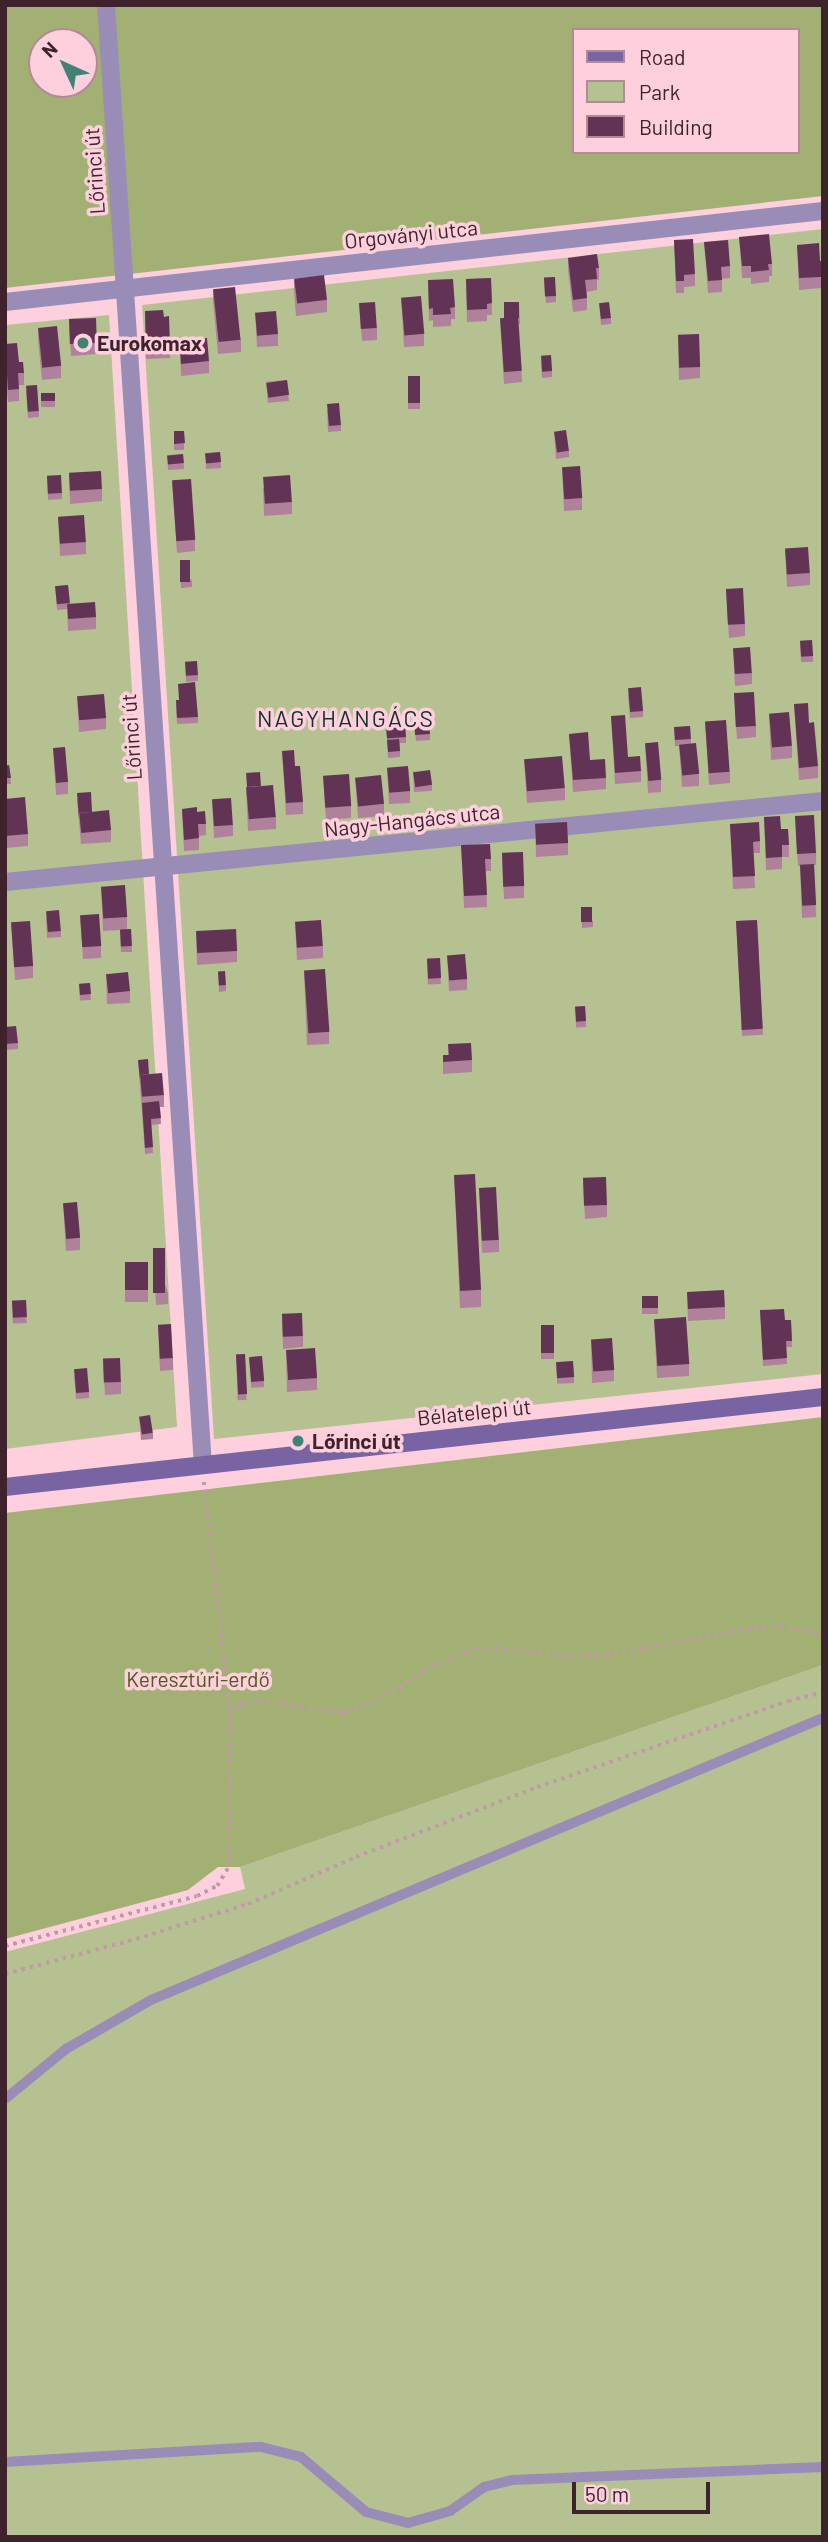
<!DOCTYPE html>
<html>
<head>
<meta charset="utf-8">
<style>
	body { margin:0 }
	#map { position:relative; width:828px; height:2542px; overflow:hidden; background:#fecfdd; font-family:Barlow,sans-serif }
	div>[style] { position:absolute }
	.green>* { inset:0; background:#b6c192 }
	.forest>* { inset:0; background:#a3b073 }
	.path>* { height:3.5px; margin-top:-1.75px; transform-origin:0; background:repeating-linear-gradient(90deg,#c299a5 0 3.5px,transparent 0 8.5px) }
	.service>* { height:10px; margin:-5px; padding:0 5px; transform-origin:5px; border-radius:5px; background:#998cb7 }
	.minor>* { height:18px; margin:-9px; padding:0 9px; transform-origin:9px; border-radius:9px; background:#998cb7 }
	.tertiary>* { height:18px; margin:-9px; padding:0 9px; transform-origin:9px; border-radius:9px; background:#998cb7 }
	.secondary>* { height:18px; margin:-9px; padding:0 9px; transform-origin:9px; border-radius:9px; background:#7864a2 }
	.wall>* { inset:0; background:#b0819a; transform-origin:0 0 }
	.building>* { inset:0; background:#633356; transform-origin:0 0 }
	.dots>* { width:19px; height:19px; translate:-50% -50%; box-sizing:border-box; border:4px solid #fecfdd; border-radius:50% }
	span { translate:-50% -50%; white-space:nowrap; text-align:center; line-height:1.15; -webkit-text-stroke:7px #fecfdd; paint-order:stroke }
	.street-label { font-size:21px; color:#3f232c }
	.poi-label { font-size:21px; color:#3f232c; font-weight:700 }
	.left { translate:0 -50%; text-align:left }
	.park-label { font-size:21px; color:#505b18 }
	.neighbourhood-label { font-size:23px; color:#11312b; letter-spacing:2px }
	.frame { position:absolute; inset:0; border:7px solid #3f232c; pointer-events:none }
	.legend { position:absolute; left:572px; top:28px; width:228px; height:126px; box-sizing:border-box; background:#fecfdd; border:2px solid #b28a96; margin:0; padding:9px 12px; list-style:none; font-size:21px; color:#3f232c }
	.legend li { display:flex; align-items:center; gap:14px; height:35px }
	.legend b { width:35px; border:2px solid #b28a96 }
	.north { position:absolute; left:28px; top:28px; width:70px; height:70px; box-sizing:border-box; background:#fecfdd; border:2px solid #b28a96; border-radius:50%; rotate:315deg; font-size:19px; font-weight:700; line-height:28px; text-align:center; color:#3f232c }
	.north::after { content:''; display:block; margin:auto; width:24px; height:32px; background:#408375; clip-path:polygon(50% 0,100% 100%,50% 72%,0 100%) }
	.scale { position:absolute; left:572px; top:2482px; width:138px; height:32px; box-sizing:border-box; border:4px solid #3f232c; border-top:0; padding-left:9px; font-size:21px; line-height:24px; white-space:nowrap; color:#3f232c; -webkit-text-stroke:5px #fecfdd; paint-order:stroke }
</style>
</head>
<body>
<div id="map">
	<div class="green">
		<i style="clip-path:polygon(823px 229px,823px 1374px,214px 1439px,142px 305px)"></i>
		<i style="clip-path:polygon(109px 315px,177px 1427px,5px 1449px,5px 325px)"></i>
		<i style="clip-path:polygon(823px 1665px,823px 2537px,5px 2537px,5px 1952px,245px 1889px,240px 1867px)"></i>
	</div>
	<div class="forest">
		<i style="clip-path:polygon(evenodd,5px 5px,823px 5px,823px 196px,5px 288px,5px 5px,574px 30px,798px 30px,798px 152px,574px 152px,574px 30px,5px 5px,42px 42px,84px 42px,84px 84px,42px 84px,42px 42px)"></i>
		<i style="clip-path:polygon(823px 1417px,823px 1665px,240px 1867px,218px 1867px,188px 1890px,5px 1939px,5px 1513px)"></i>
	</div>
	<div class="path">
		<i style="left:204px;top:1482px;width:232px;rotate:83.6deg"></i>
		<i style="left:5px;top:1946px;width:198px;rotate:-14.6deg"></i>
		<i style="left:197px;top:1896px;width:22px;rotate:-27deg"></i>
		<i style="left:217px;top:1886px;width:23px;rotate:-59deg"></i>
		<i style="left:229px;top:1866px;width:153px;rotate:-89.6deg"></i>
		<i style="left:230px;top:1713px;width:13px;rotate:-39deg"></i>
		<i style="left:240px;top:1705px;width:18px;rotate:-13deg"></i>
		<i style="left:258px;top:1701px;width:89px;rotate:7.8deg"></i>
		<i style="left:346px;top:1713px;width:43px;rotate:-23.6deg"></i>
		<i style="left:385px;top:1696px;width:47px;rotate:-33.7deg"></i>
		<i style="left:424px;top:1670px;width:48px;rotate:-23.4deg"></i>
		<i style="left:468px;top:1651px;width:28px;rotate:-6deg"></i>
		<i style="left:496px;top:1648px;width:66px;rotate:6.9deg"></i>
		<i style="left:562px;top:1656px;width:44px;rotate:-1.3deg"></i>
		<i style="left:606px;top:1655px;width:150px;rotate:-10.3deg"></i>
		<i style="left:754px;top:1628px;width:26px;rotate:-4deg"></i>
		<i style="left:780px;top:1626px;width:44px;rotate:10.5deg"></i>
		<i style="left:5px;top:1974px;width:136px;rotate:-15deg"></i>
		<i style="left:136px;top:1939px;width:117px;rotate:-17.4deg"></i>
		<i style="left:248px;top:1904px;width:118px;rotate:-23.5deg"></i>
		<i style="left:356px;top:1857px;width:194px;rotate:-21.1deg"></i>
		<i style="left:537px;top:1787px;width:265px;rotate:-18.9deg"></i>
		<i style="left:788px;top:1701px;width:36px;rotate:-14deg"></i>
	</div>
	<div class="service">
		<i style="left:5px;top:2099px;width:79px;rotate:-39.3deg"></i>
		<i style="left:66px;top:2049px;width:98px;rotate:-30deg"></i>
		<i style="left:151px;top:2000px;width:729px;rotate:-22.77deg"></i>
		<i style="left:5px;top:2462px;width:256px;rotate:-3.4deg"></i>
		<i style="left:261px;top:2447px;width:41px;rotate:14deg"></i>
		<i style="left:301px;top:2457px;width:85px;rotate:40.2deg"></i>
		<i style="left:366px;top:2512px;width:43px;rotate:14.7deg"></i>
		<i style="left:408px;top:2523px;width:44px;rotate:-15.9deg"></i>
		<i style="left:450px;top:2511px;width:42px;rotate:-35.2deg"></i>
		<i style="left:484px;top:2487px;width:29px;rotate:-14deg"></i>
		<i style="left:512px;top:2480px;width:311px;rotate:-2.4deg"></i>
	</div>
	<div class="minor">
		<i style="left:5px;top:302px;width:823px;rotate:-6.35deg"></i>
		<i style="left:5px;top:882px;width:822px;rotate:-5.66deg"></i>
	</div>
	<div class="tertiary">
		<i style="left:106px;top:5px;width:1463px;rotate:86.2deg"></i>
	</div>
	<div class="secondary">
		<i style="left:5px;top:1487px;width:823px;rotate:-6.28deg"></i>
	</div>
	<div class="wall">
		<i style="clip-path:polygon(739px 237px,772px 264px,772px 276px,769px 276px,769px 282px,751px 284px,751px 278px,742px 278px)"></i>
		<i style="clip-path:polygon(674px 240px,695px 274px,695px 286px,684px 287px,684px 293px,676px 293px)"></i>
		<i style="clip-path:polygon(704px 242px,730px 266px,730px 278px,722px 279px,722px 292px,708px 293px)"></i>
		<i style="clip-path:polygon(797px 245px,820px 261px,823px 261px,823px 283px,821px 283px,821px 288px,799px 290px)"></i>
		<i style="clip-path:polygon(568px 258px,599px 268px,599px 280px,597px 280px,597px 290px,587px 292px,587px 310px,573px 312px,568px 270px)"></i>
		<i style="clip-path:polygon(491px 278px,492px 315px,487px 315px,487px 321px,467px 322px,466px 279px)"></i>
		<i style="clip-path:polygon(544px 278px,556px 296px,556px 302px,546px 303px)"></i>
		<i style="clip-path:polygon(294px 279px,327px 300px,327px 312px,296px 316px,294px 291px)"></i>
		<i style="clip-path:polygon(428px 280px,455px 307px,455px 319px,451px 319px,451px 326px,433px 327px,433px 320px,429px 321px)"></i>
		<i style="clip-path:polygon(213px 289px,241px 340px,241px 352px,218px 354px,213px 301px)"></i>
		<i style="clip-path:polygon(401px 298px,424px 334px,424px 346px,404px 347px)"></i>
		<i style="clip-path:polygon(519px 302px,520px 324px,519px 324px,522px 382px,504px 384px,500px 319px,504px 318px)"></i>
		<i style="clip-path:polygon(359px 303px,377px 328px,377px 340px,362px 341px)"></i>
		<i style="clip-path:polygon(599px 303px,611px 318px,611px 324px,601px 325px)"></i>
		<i style="clip-path:polygon(145px 311px,164px 317px,170px 346px,170px 358px,146px 359px)"></i>
		<i style="clip-path:polygon(255px 312px,278px 334px,278px 346px,257px 347px)"></i>
		<i style="clip-path:polygon(69px 319px,97px 343px,97px 354px,71px 356px)"></i>
		<i style="clip-path:polygon(38px 328px,61px 366px,61px 378px,42px 380px,38px 340px)"></i>
		<i style="clip-path:polygon(678px 336px,700px 367px,700px 378px,679px 380px)"></i>
		<i style="clip-path:polygon(193px 339px,209px 361px,209px 373px,181px 376px,180px 349px,193px 349px)"></i>
		<i style="clip-path:polygon(5px 344px,19px 362px,24px 373px,24px 385px,19px 385px,19px 401px,8px 402px,5px 368px)"></i>
		<i style="clip-path:polygon(541px 362px,552px 371px,552px 377px,542px 378px)"></i>
		<i style="left:408px;top:376px;width:12px;height:33px"></i>
		<i style="left:287px;top:380px;width:21px;height:21px;rotate:85deg"></i>
		<i style="clip-path:polygon(26px 392px,39px 411px,39px 417px,28px 418px)"></i>
		<i style="left:55px;top:393px;width:14px;height:14px;rotate:90deg"></i>
		<i style="clip-path:polygon(327px 410px,341px 425px,341px 431px,328px 432px)"></i>
		<i style="left:174px;top:431px;width:10px;height:19px"></i>
		<i style="clip-path:polygon(554px 431px,569px 451px,569px 457px,556px 459px)"></i>
		<i style="left:220px;top:452px;width:16px;height:15px;rotate:86deg"></i>
		<i style="left:183px;top:454px;width:15px;height:16px;rotate:86deg"></i>
		<i style="clip-path:polygon(562px 467px,582px 498px,582px 510px,564px 511px)"></i>
		<i style="clip-path:polygon(69px 473px,102px 489px,102px 501px,70px 504px)"></i>
		<i style="clip-path:polygon(47px 476px,62px 493px,62px 499px,48px 500px)"></i>
		<i style="clip-path:polygon(172px 481px,195px 540px,195px 551px,177px 553px)"></i>
		<i style="clip-path:polygon(263px 488px,292px 502px,292px 514px,264px 516px)"></i>
		<i style="clip-path:polygon(58px 517px,86px 542px,86px 554px,60px 556px)"></i>
		<i style="clip-path:polygon(785px 549px,810px 573px,810px 585px,787px 587px)"></i>
		<i style="clip-path:polygon(180px 566px,192px 581px,192px 587px,181px 588px)"></i>
		<i style="clip-path:polygon(68px 585px,70px 604px,96px 617px,96px 629px,68px 631px,67px 609px,57px 610px,55px 586px)"></i>
		<i style="clip-path:polygon(726px 589px,745px 624px,745px 636px,729px 638px)"></i>
		<i style="clip-path:polygon(800px 641px,813px 656px,813px 662px,801px 662px)"></i>
		<i style="clip-path:polygon(733px 648px,752px 673px,752px 684px,735px 686px)"></i>
		<i style="clip-path:polygon(185px 662px,198px 675px,198px 681px,186px 682px)"></i>
		<i style="clip-path:polygon(628px 694px,643px 711px,643px 717px,630px 718px)"></i>
		<i style="clip-path:polygon(734px 694px,756px 726px,756px 737px,737px 739px)"></i>
		<i style="clip-path:polygon(77px 696px,106px 718px,106px 729px,79px 732px)"></i>
		<i style="clip-path:polygon(179px 700px,198px 717px,198px 723px,177px 724px,176px 706px)"></i>
		<i style="clip-path:polygon(794px 704px,809px 723px,818px 766px,818px 778px,799px 780px)"></i>
		<i style="clip-path:polygon(769px 714px,792px 746px,792px 758px,771px 760px)"></i>
		<i style="clip-path:polygon(611px 716px,628px 757px,641px 771px,641px 782px,615px 784px)"></i>
		<i style="clip-path:polygon(414px 720px,430px 734px,430px 740px,416px 741px)"></i>
		<i style="clip-path:polygon(705px 722px,730px 772px,730px 783px,709px 785px)"></i>
		<i style="clip-path:polygon(386px 726px,406px 737px,406px 743px,400px 743px,400px 757px,388px 758px)"></i>
		<i style="clip-path:polygon(690px 726px,691px 744px,699px 774px,699px 786px,682px 787px,679px 746px,675px 746px,674px 728px)"></i>
		<i style="clip-path:polygon(569px 734px,590px 760px,606px 778px,606px 789px,573px 792px)"></i>
		<i style="clip-path:polygon(645px 743px,661px 780px,661px 792px,648px 793px)"></i>
		<i style="clip-path:polygon(53px 748px,68px 782px,68px 794px,56px 795px)"></i>
		<i style="clip-path:polygon(282px 751px,295px 766px,303px 802px,303px 814px,286px 815px)"></i>
		<i style="clip-path:polygon(524px 759px,565px 788px,565px 800px,527px 803px)"></i>
		<i style="clip-path:polygon(9px 765px,11px 784px,5px 784px,5px 766px)"></i>
		<i style="clip-path:polygon(387px 768px,410px 791px,410px 803px,389px 804px)"></i>
		<i style="clip-path:polygon(413px 771px,432px 785px,432px 791px,414px 792px)"></i>
		<i style="clip-path:polygon(323px 777px,351px 806px,351px 818px,326px 820px)"></i>
		<i style="clip-path:polygon(355px 777px,384px 804px,384px 816px,358px 818px)"></i>
		<i style="clip-path:polygon(261px 786px,276px 817px,276px 829px,248px 831px,246px 787px)"></i>
		<i style="clip-path:polygon(5px 799px,28px 834px,28px 846px,5px 848px)"></i>
		<i style="clip-path:polygon(77px 799px,111px 830px,111px 842px,81px 844px)"></i>
		<i style="clip-path:polygon(212px 800px,233px 825px,233px 836px,214px 838px)"></i>
		<i style="clip-path:polygon(182px 809px,197px 812px,206px 824px,206px 835px,199px 836px,199px 850px,184px 851px)"></i>
		<i style="clip-path:polygon(795px 816px,816px 853px,816px 865px,814px 865px,816px 917px,802px 918px,800px 866px,798px 866px)"></i>
		<i style="clip-path:polygon(764px 817px,781px 829px,788px 829px,789px 857px,782px 857px,782px 869px,766px 870px)"></i>
		<i style="clip-path:polygon(535px 823px,568px 843px,568px 855px,536px 857px)"></i>
		<i style="clip-path:polygon(730px 824px,760px 841px,760px 853px,753px 853px,755px 888px,733px 889px)"></i>
		<i style="clip-path:polygon(461px 845px,491px 859px,491px 871px,486px 871px,487px 907px,464px 908px)"></i>
		<i style="clip-path:polygon(502px 853px,524px 886px,524px 898px,504px 899px)"></i>
		<i style="clip-path:polygon(101px 887px,127px 917px,127px 929px,131px 929px,132px 952px,121px 952px,120px 930px,103px 931px)"></i>
		<i style="clip-path:polygon(581px 907px,593px 921px,593px 927px,582px 928px)"></i>
		<i style="clip-path:polygon(80px 916px,101px 946px,101px 958px,83px 959px)"></i>
		<i style="clip-path:polygon(46px 917px,61px 931px,61px 937px,47px 938px)"></i>
		<i style="left:757px;top:920px;width:115px;height:21px;rotate:87deg"></i>
		<i style="clip-path:polygon(295px 922px,323px 946px,323px 958px,297px 960px)"></i>
		<i style="clip-path:polygon(11px 923px,33px 966px,33px 978px,15px 980px)"></i>
		<i style="clip-path:polygon(196px 932px,237px 951px,237px 962px,197px 965px)"></i>
		<i style="clip-path:polygon(447px 955px,467px 979px,467px 990px,449px 991px)"></i>
		<i style="left:440px;top:958px;width:26px;height:13px;rotate:88deg"></i>
		<i style="clip-path:polygon(304px 971px,329px 1032px,329px 1044px,307px 1045px)"></i>
		<i style="clip-path:polygon(218px 972px,226px 985px,226px 991px,219px 992px)"></i>
		<i style="clip-path:polygon(106px 973px,130px 991px,130px 1003px,107px 1004px)"></i>
		<i style="left:90px;top:983px;width:17px;height:11px;rotate:87deg"></i>
		<i style="left:585px;top:1006px;width:21px;height:10px;rotate:87deg"></i>
		<i style="clip-path:polygon(5px 1027px,18px 1043px,18px 1049px,5px 1050px)"></i>
		<i style="clip-path:polygon(448px 1044px,472px 1060px,472px 1072px,443px 1074px,443px 1055px,448px 1055px)"></i>
		<i style="clip-path:polygon(138px 1060px,164px 1095px,164px 1107px,160px 1107px,161px 1124px,151px 1125px,153px 1153px,145px 1154px)"></i>
		<i style="clip-path:polygon(454px 1175px,481px 1290px,481px 1307px,460px 1308px)"></i>
		<i style="clip-path:polygon(583px 1178px,607px 1205px,607px 1217px,585px 1219px)"></i>
		<i style="clip-path:polygon(479px 1188px,499px 1240px,499px 1252px,482px 1253px)"></i>
		<i style="clip-path:polygon(63px 1203px,80px 1238px,80px 1250px,66px 1251px)"></i>
		<i style="clip-path:polygon(153px 1248px,168px 1293px,168px 1304px,156px 1305px)"></i>
		<i style="left:148px;top:1262px;width:40px;height:23px;rotate:90deg"></i>
		<i style="clip-path:polygon(687px 1292px,725px 1307px,725px 1319px,688px 1321px)"></i>
		<i style="left:658px;top:1296px;width:18px;height:16px;rotate:90deg"></i>
		<i style="left:26px;top:1300px;width:23px;height:14px;rotate:88deg"></i>
		<i style="clip-path:polygon(760px 1310px,785px 1320px,791px 1320px,792px 1347px,786px 1347px,787px 1364px,763px 1366px)"></i>
		<i style="clip-path:polygon(282px 1314px,303px 1336px,303px 1347px,283px 1349px)"></i>
		<i style="clip-path:polygon(654px 1319px,689px 1364px,689px 1376px,657px 1378px)"></i>
		<i style="clip-path:polygon(158px 1325px,173px 1358px,173px 1370px,160px 1371px)"></i>
		<i style="left:541px;top:1325px;width:13px;height:34px"></i>
		<i style="clip-path:polygon(591px 1340px,614px 1370px,614px 1381px,592px 1383px)"></i>
		<i style="clip-path:polygon(286px 1350px,317px 1378px,317px 1390px,287px 1392px)"></i>
		<i style="left:245px;top:1354px;width:46px;height:9px;rotate:88deg"></i>
		<i style="left:262px;top:1356px;width:31px;height:13px;rotate:86deg"></i>
		<i style="clip-path:polygon(103px 1360px,121px 1382px,121px 1394px,105px 1395px)"></i>
		<i style="left:573px;top:1361px;width:22px;height:17px;rotate:87deg"></i>
		<i style="clip-path:polygon(74px 1375px,89px 1392px,89px 1398px,76px 1399px)"></i>
		<i style="clip-path:polygon(139px 1416px,153px 1433px,153px 1439px,141px 1440px)"></i>
	</div>
	<div class="building">
		<i style="clip-path:polygon(769px 234px,772px 264px,768px 264px,769px 270px,751px 272px,751px 266px,742px 266px,739px 237px)"></i>
		<i style="clip-path:polygon(693px 239px,695px 274px,684px 275px,684px 281px,676px 281px,674px 240px)"></i>
		<i style="clip-path:polygon(728px 240px,730px 266px,721px 267px,722px 280px,708px 281px,704px 242px)"></i>
		<i style="clip-path:polygon(819px 243px,820px 261px,823px 261px,823px 271px,821px 272px,821px 277px,799px 278px,797px 245px)"></i>
		<i style="clip-path:polygon(597px 254px,599px 268px,596px 268px,597px 279px,585px 280px,587px 298px,573px 300px,568px 258px)"></i>
		<i style="left:324px;top:275px;width:25px;height:30px;rotate:83deg"></i>
		<i style="left:555px;top:277px;width:19px;height:11px;rotate:87deg"></i>
		<i style="clip-path:polygon(491px 278px,492px 303px,487px 304px,487px 309px,467px 310px,466px 279px)"></i>
		<i style="clip-path:polygon(453px 279px,455px 307px,450px 308px,451px 314px,433px 315px,433px 308px,429px 309px,428px 280px)"></i>
		<i style="left:235px;top:287px;width:53px;height:22px;rotate:84deg"></i>
		<i style="left:421px;top:296px;width:38px;height:20px;rotate:85deg"></i>
		<i style="left:375px;top:302px;width:26px;height:16px;rotate:86deg"></i>
		<i style="left:504px;top:302px;width:15px;height:16px"></i>
		<i style="left:609px;top:302px;width:16px;height:10px;rotate:83deg"></i>
		<i style="clip-path:polygon(163px 310px,164px 317px,169px 316px,170px 346px,146px 347px,145px 311px)"></i>
		<i style="left:276px;top:311px;width:23px;height:21px;rotate:85deg"></i>
		<i style="left:518px;top:317px;width:54px;height:18px;rotate:86deg"></i>
		<i style="left:96px;top:318px;width:25px;height:27px;rotate:88deg"></i>
		<i style="left:57px;top:326px;width:40px;height:19px;rotate:84deg"></i>
		<i style="left:699px;top:334px;width:33px;height:21px;rotate:88deg"></i>
		<i style="clip-path:polygon(207px 338px,209px 361px,181px 364px,180px 349px,194px 348px,193px 339px)"></i>
		<i style="clip-path:polygon(17px 343px,19px 362px,23px 362px,24px 373px,18px 373px,19px 389px,8px 390px,5px 344px)"></i>
		<i style="left:551px;top:355px;width:16px;height:10px;rotate:86deg"></i>
		<i style="left:408px;top:376px;width:12px;height:27px"></i>
		<i style="left:287px;top:380px;width:15px;height:21px;rotate:82deg"></i>
		<i style="left:37px;top:385px;width:26px;height:11px;rotate:86deg"></i>
		<i style="left:55px;top:393px;width:8px;height:14px;rotate:90deg"></i>
		<i style="left:339px;top:403px;width:22px;height:12px;rotate:85deg"></i>
		<i style="left:566px;top:430px;width:21px;height:12px;rotate:82deg"></i>
		<i style="clip-path:polygon(174px 431px,184px 431px,185px 443px,174px 444px)"></i>
		<i style="left:220px;top:452px;width:10px;height:15px;rotate:84deg"></i>
		<i style="left:183px;top:454px;width:9px;height:16px;rotate:84deg"></i>
		<i style="left:580px;top:466px;width:32px;height:18px;rotate:86deg"></i>
		<i style="left:101px;top:471px;width:18px;height:32px;rotate:87deg"></i>
		<i style="left:61px;top:475px;width:18px;height:14px;rotate:87deg"></i>
		<i style="left:290px;top:475px;width:27px;height:27px;rotate:86deg"></i>
		<i style="left:191px;top:479px;width:61px;height:19px;rotate:86deg"></i>
		<i style="left:84px;top:515px;width:27px;height:26px;rotate:86deg"></i>
		<i style="left:808px;top:547px;width:26px;height:23px;rotate:86deg"></i>
		<i style="left:180px;top:560px;width:10px;height:22px"></i>
		<i style="left:68px;top:585px;width:18px;height:13px;rotate:84deg"></i>
		<i style="left:743px;top:588px;width:36px;height:17px;rotate:87deg"></i>
		<i style="left:95px;top:602px;width:15px;height:28px;rotate:86deg"></i>
		<i style="left:812px;top:640px;width:16px;height:12px;rotate:86deg"></i>
		<i style="left:750px;top:647px;width:26px;height:17px;rotate:86deg"></i>
		<i style="left:197px;top:661px;width:14px;height:12px;rotate:86deg"></i>
		<i style="clip-path:polygon(195px 682px,198px 717px,177px 718px,176px 700px,179px 700px,178px 684px)"></i>
		<i style="left:641px;top:687px;width:24px;height:13px;rotate:85deg"></i>
		<i style="left:754px;top:692px;width:34px;height:20px;rotate:87deg"></i>
		<i style="left:104px;top:694px;width:24px;height:27px;rotate:85deg"></i>
		<i style="clip-path:polygon(808px 703px,809px 723px,814px 722px,818px 766px,799px 768px,794px 704px)"></i>
		<i style="left:789px;top:712px;width:34px;height:20px;rotate:85deg"></i>
		<i style="clip-path:polygon(625px 715px,628px 757px,640px 756px,641px 771px,615px 773px,611px 716px)"></i>
		<i style="left:429px;top:719px;width:15px;height:15px;rotate:86deg"></i>
		<i style="left:726px;top:720px;width:52px;height:21px;rotate:86deg"></i>
		<i style="left:405px;top:725px;width:12px;height:19px;rotate:85deg"></i>
		<i style="left:690px;top:726px;width:13px;height:16px;rotate:86deg"></i>
		<i style="clip-path:polygon(588px 732px,590px 760px,605px 759px,606px 778px,573px 780px,569px 734px)"></i>
		<i style="left:399px;top:739px;width:12px;height:12px;rotate:85deg"></i>
		<i style="left:658px;top:742px;width:38px;height:13px;rotate:85deg"></i>
		<i style="left:696px;top:743px;width:31px;height:17px;rotate:84deg"></i>
		<i style="left:65px;top:747px;width:35px;height:12px;rotate:85deg"></i>
		<i style="clip-path:polygon(294px 750px,295px 766px,300px 766px,303px 802px,286px 803px,282px 751px)"></i>
		<i style="left:562px;top:756px;width:32px;height:38px;rotate:85deg"></i>
		<i style="clip-path:polygon(9px 765px,11px 778px,5px 778px,5px 766px)"></i>
		<i style="left:408px;top:766px;width:25px;height:21px;rotate:85deg"></i>
		<i style="left:430px;top:770px;width:15px;height:17px;rotate:82deg"></i>
		<i style="left:260px;top:772px;width:14px;height:14px;rotate:86deg"></i>
		<i style="left:349px;top:774px;width:32px;height:26px;rotate:86deg"></i>
		<i style="left:381px;top:775px;width:29px;height:26px;rotate:84deg"></i>
		<i style="left:273px;top:785px;width:32px;height:27px;rotate:85deg"></i>
		<i style="clip-path:polygon(91px 792px,92px 812px,79px 813px,79px 819px,77px 793px)"></i>
		<i style="clip-path:polygon(25px 797px,28px 834px,5px 836px,5px 799px)"></i>
		<i style="left:231px;top:798px;width:27px;height:19px;rotate:86deg"></i>
		<i style="clip-path:polygon(197px 807px,197px 812px,205px 811px,206px 824px,198px 824px,199px 838px,184px 840px,182px 809px)"></i>
		<i style="left:109px;top:810px;width:20px;height:30px;rotate:84deg"></i>
		<i style="left:814px;top:815px;width:38px;height:19px;rotate:87deg"></i>
		<i style="clip-path:polygon(780px 816px,781px 829px,788px 829px,789px 845px,782px 845px,782px 857px,766px 858px,764px 817px)"></i>
		<i style="left:567px;top:822px;width:21px;height:32px;rotate:87deg"></i>
		<i style="clip-path:polygon(759px 822px,760px 841px,753px 842px,755px 876px,733px 877px,730px 824px)"></i>
		<i style="clip-path:polygon(490px 844px,491px 859px,485px 859px,487px 895px,464px 896px,461px 845px)"></i>
		<i style="left:523px;top:852px;width:34px;height:21px;rotate:88deg"></i>
		<i style="left:814px;top:864px;width:41px;height:14px;rotate:87deg"></i>
		<i style="left:125px;top:885px;width:32px;height:24px;rotate:86deg"></i>
		<i style="left:581px;top:907px;width:11px;height:15px"></i>
		<i style="left:59px;top:910px;width:21px;height:13px;rotate:85deg"></i>
		<i style="left:99px;top:914px;width:32px;height:19px;rotate:86deg"></i>
		<i style="left:321px;top:920px;width:26px;height:26px;rotate:86deg"></i>
		<i style="left:757px;top:920px;width:109px;height:21px;rotate:87deg"></i>
		<i style="left:30px;top:921px;width:45px;height:19px;rotate:86deg"></i>
		<i style="left:131px;top:929px;width:17px;height:11px;rotate:87deg"></i>
		<i style="left:236px;top:929px;width:22px;height:40px;rotate:87deg"></i>
		<i style="left:465px;top:954px;width:25px;height:18px;rotate:85deg"></i>
		<i style="left:440px;top:958px;width:20px;height:13px;rotate:87deg"></i>
		<i style="left:325px;top:969px;width:63px;height:21px;rotate:86deg"></i>
		<i style="left:225px;top:971px;width:14px;height:7px;rotate:86deg"></i>
		<i style="left:128px;top:972px;width:19px;height:22px;rotate:84deg"></i>
		<i style="left:90px;top:983px;width:11px;height:11px;rotate:85deg"></i>
		<i style="left:585px;top:1006px;width:15px;height:10px;rotate:86deg"></i>
		<i style="clip-path:polygon(16px 1026px,18px 1043px,5px 1044px,5px 1027px)"></i>
		<i style="clip-path:polygon(471px 1043px,472px 1060px,443px 1062px,443px 1055px,449px 1055px,448px 1044px)"></i>
		<i style="clip-path:polygon(148px 1059px,149px 1074px,140px 1075px,140px 1080px,138px 1060px)"></i>
		<i style="left:162px;top:1073px;width:22px;height:22px;rotate:85deg"></i>
		<i style="clip-path:polygon(159px 1101px,161px 1118px,151px 1119px,153px 1147px,145px 1148px,142px 1103px)"></i>
		<i style="left:475px;top:1174px;width:116px;height:21px;rotate:87deg"></i>
		<i style="left:606px;top:1177px;width:28px;height:23px;rotate:88deg"></i>
		<i style="left:496px;top:1187px;width:53px;height:17px;rotate:87deg"></i>
		<i style="left:77px;top:1202px;width:36px;height:14px;rotate:85deg"></i>
		<i style="left:153px;top:1248px;width:12px;height:45px"></i>
		<i style="left:148px;top:1262px;width:28px;height:23px;rotate:90deg"></i>
		<i style="left:724px;top:1290px;width:17px;height:37px;rotate:87deg"></i>
		<i style="left:658px;top:1296px;width:12px;height:16px;rotate:90deg"></i>
		<i style="left:26px;top:1300px;width:17px;height:14px;rotate:87deg"></i>
		<i style="clip-path:polygon(784px 1309px,785px 1320px,791px 1320px,792px 1341px,786px 1341px,787px 1358px,763px 1360px,760px 1310px)"></i>
		<i style="left:302px;top:1313px;width:23px;height:20px;rotate:88deg"></i>
		<i style="left:686px;top:1317px;width:47px;height:32px;rotate:86deg"></i>
		<i style="left:171px;top:1324px;width:34px;height:13px;rotate:87deg"></i>
		<i style="left:541px;top:1325px;width:13px;height:28px"></i>
		<i style="left:5px;top:1326px;width:2px;height:23px"></i>
		<i style="left:612px;top:1338px;width:32px;height:21px;rotate:86deg"></i>
		<i style="left:315px;top:1348px;width:30px;height:29px;rotate:86deg"></i>
		<i style="left:245px;top:1354px;width:40px;height:9px;rotate:87deg"></i>
		<i style="left:262px;top:1356px;width:25px;height:13px;rotate:85deg"></i>
		<i style="left:120px;top:1358px;width:24px;height:17px;rotate:88deg"></i>
		<i style="left:573px;top:1361px;width:16px;height:17px;rotate:86deg"></i>
		<i style="left:87px;top:1368px;width:24px;height:13px;rotate:85deg"></i>
		<i style="left:150px;top:1415px;width:18px;height:11px;rotate:81deg"></i>
	</div>
	<div class="dots">
		<i style="left:83px;top:343px;background:#408375"></i>
		<i style="left:298px;top:1441px;background:#408375"></i>
	</div>
	<div class="street-label">
		<span style="left:94px;top:171px;rotate:-94deg">Lőrinci út</span>
		<span style="left:411px;top:234px;rotate:-6deg">Orgoványi utca</span>
		<span style="left:131px;top:737px;rotate:-94deg">Lőrinci út</span>
		<span style="left:412px;top:820px;rotate:-6deg">Nagy-Hangács utca</span>
		<span style="left:474px;top:1412px;rotate:-6deg">Bélatelepi út</span>
	</div>
	<div class="poi-label">
		<span class="left" style="left:97px;top:343px">Eurokomax</span>
		<span class="left" style="left:312px;top:1441px">Lőrinci út</span>
	</div>
	<div class="park-label">
		<span style="left:198px;top:1679px">Keresztúri-erdő</span>
	</div>
	<div class="neighbourhood-label">
		<span style="left:346px;top:718px">NAGYHANGÁCS</span>
	</div>
	<div class="frame"></div>
	<ul class="legend">
	<li><b style="height:9px;background:#7864a2"></b>Road</li>
	<li><b style="height:19px;background:#b6c192"></b>Park</li>
	<li><b style="height:19px;background:#633356"></b>Building</li>
	</ul>
	<div class="north">N</div>
	<div class="scale">50 m</div>
</div>
</body>
</html>
